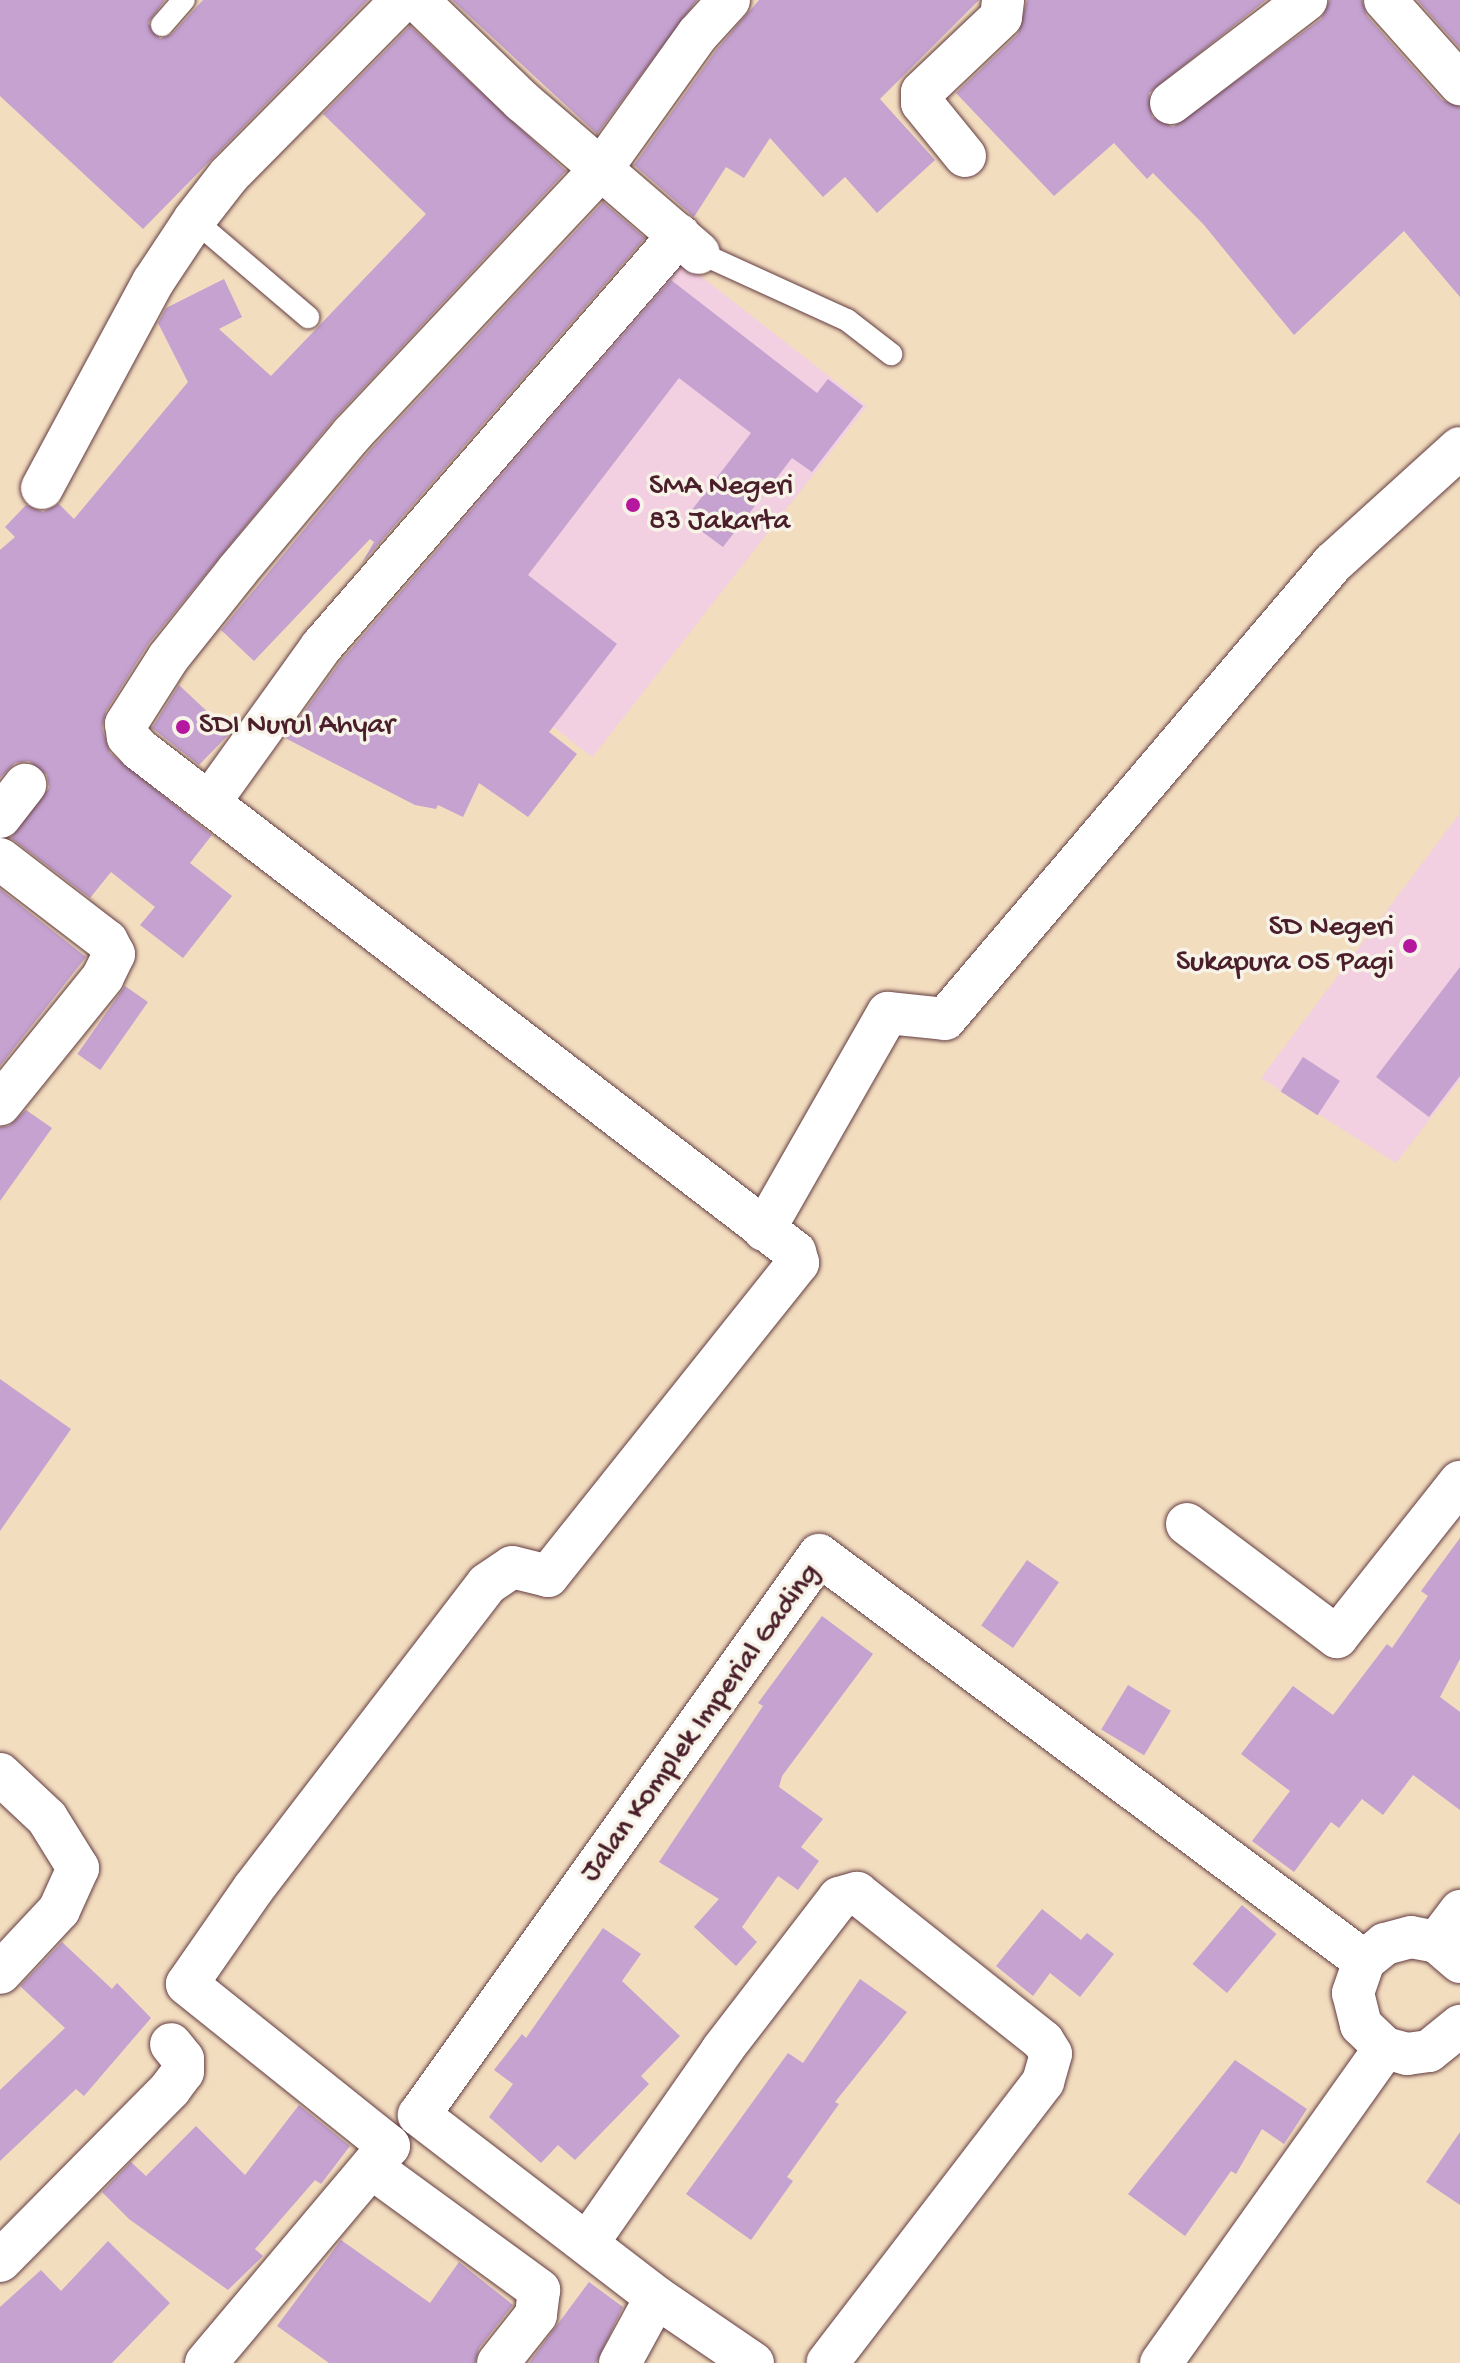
<!DOCTYPE html>
<html>
<head>
<meta charset="utf-8">
<style>
	body { margin:0 }
	#map { position:relative; width:1460px; height:2363px; overflow:hidden; background:#f3ddbf; font-family:"Gochi Hand",sans-serif }
	div>[style] { position:absolute }
	.built>* { inset:0; background:#f2cfe1; transform-origin:0 0 }
	.building>* { inset:0; background:#c5a2d0; transform-origin:0 0 }
	.roads { filter:drop-shadow(0 0 2px #633c41) drop-shadow(0 0 2px #633c41) }
	.lane>* { height:22px; margin:-11px; padding:0 11px; transform-origin:11px; border-radius:11px; background:#fff }
	.street>* { height:42px; margin:-21px; padding:0 21px; transform-origin:21px; border-radius:21px; background:#fff }
	.dots>* { width:22px; height:22px; translate:-50% -50%; box-sizing:border-box; border:4px solid #f7f3e8; border-radius:50% }
	span { translate:-50% -50%; white-space:nowrap; text-align:center; line-height:1.15; -webkit-text-stroke:7px #f7f3e8; paint-order:stroke }
	.poi-label { font-size:30px; color:#4a1f2b }
	.left { translate:0 -50%; text-align:left }
	.right { translate:-100% -50%; text-align:right }
	.street-label { font-size:30px; color:#4a1f2b }
</style>
</head>
<body>
<div id="map">
	<div class="built">
		<i style="left:670px;top:252px;width:250px;height:446px;rotate:38deg"></i>
		<i style="clip-path:polygon(1460px 813px,1460px 1080px,1396px 1163px,1261px 1078px)"></i>
	</div>
	<div class="building">
		<i style="clip-path:polygon(0 0,165px 0,148px 23px,160px 39px,172px 34px,203px 0,368px 0,143px 229px,0 96px)"></i>
		<i style="clip-path:polygon(452px 0,697px 0,597px 134px)"></i>
		<i style="clip-path:polygon(759px 0,979px 0,880px 99px,935px 160px,877px 213px,845px 177px,823px 197px,770px 138px,744px 178px,726px 167px,694px 217px,634px 165px,717px 49px)"></i>
		<i style="clip-path:polygon(1027px 0,1266px 0,1149px 93px,1152px 117px,1173px 127px,1321px 19px,1330px 0,1362px 0,1367px 16px,1442px 100px,1460px 107px,1460px 297px,1404px 231px,1294px 335px,1204px 225px,1153px 173px,1147px 179px,1114px 143px,1054px 196px,956px 93px,1018px 34px)"></i>
		<i style="clip-path:polygon(1417px 0,1460px 0,1460px 48px)"></i>
		<i style="clip-path:polygon(410px 26px,566px 171px,334px 419px,149px 643px,106px 711px,102px 728px,110px 753px,212px 835px,190px 863px,232px 896px,183px 958px,140px 925px,155px 907px,111px 872px,90px 898px,11px 838px,49px 788px,47px 775px,29px 761px,15px 763px,0 778px,0 550px,15px 537px,5px 527px,26px 505px,43px 512px,59px 504px,74px 519px,188px 382px,158px 323px,166px 308px,224px 279px,242px 317px,219px 329px,271px 376px,426px 214px,323px 114px)"></i>
		<i style="clip-path:polygon(603px 202px,645px 238px,362px 563px,374px 542px,370px 539px,254px 661px,221px 630px,370px 450px)"></i>
		<i style="clip-path:polygon(671px 280px,817px 393px,828px 379px,863px 406px,812px 472px,792px 458px,723px 547px,685px 519px,751px 433px,679px 378px,528px 575px,617px 644px,549px 732px,577px 754px,528px 817px,479px 783px,463px 817px,438px 805px,436px 809px,415px 805px,285px 738px,340px 662px)"></i>
		<i style="clip-path:polygon(179px 685px,230px 733px,199px 765px,152px 728px)"></i>
		<i style="clip-path:polygon(0 889px,86px 957px,0 1066px)"></i>
		<i style="clip-path:polygon(1460px 967px,1460px 1076px,1429px 1117px,1376px 1077px)"></i>
		<i style="left:125px;top:986px;width:28px;height:83px;rotate:35deg"></i>
		<i style="left:1303px;top:1057px;width:44px;height:41px;rotate:33deg"></i>
		<i style="clip-path:polygon(26px 1110px,52px 1128px,0 1201px,0 1127px,9px 1126px)"></i>
		<i style="clip-path:polygon(0 1379px,71px 1429px,0 1531px)"></i>
		<i style="clip-path:polygon(1460px 1538px,1460px 1659px,1440px 1697px,1460px 1712px,1460px 1810px,1413px 1775px,1383px 1815px,1362px 1799px,1339px 1828px,1331px 1822px,1294px 1872px,1252px 1841px,1290px 1791px,1241px 1754px,1293px 1686px,1333px 1715px,1387px 1644px,1392px 1648px,1428px 1596px,1421px 1591px)"></i>
		<i style="left:1027px;top:1560px;width:39px;height:80px;rotate:35deg"></i>
		<i style="clip-path:polygon(822px 1616px,873px 1654px,782px 1776px,779px 1787px,823px 1819px,801px 1847px,819px 1861px,798px 1890px,778px 1876px,742px 1927px,757px 1942px,736px 1966px,694px 1927px,719px 1899px,659px 1862px,763px 1706px,758px 1703px)"></i>
		<i style="left:1128px;top:1685px;width:50px;height:52px;rotate:31deg"></i>
		<i style="left:1242px;top:1905px;width:45px;height:77px;rotate:40deg"></i>
		<i style="clip-path:polygon(1042px 1909px,1081px 1940px,1087px 1933px,1114px 1954px,1080px 1997px,1050px 1973px,1033px 1996px,996px 1966px)"></i>
		<i style="clip-path:polygon(603px 1928px,641px 1954px,622px 1981px,680px 2036px,641px 2076px,649px 2084px,575px 2160px,558px 2145px,541px 2163px,489px 2117px,513px 2084px,494px 2070px,522px 2034px,526px 2038px)"></i>
		<i style="clip-path:polygon(62px 1942px,112px 1989px,117px 1983px,151px 2018px,84px 2096px,76px 2089px,0 2161px,0 2090px,65px 2028px,20px 1986px)"></i>
		<i style="clip-path:polygon(860px 1979px,907px 2012px,835px 2102px,839px 2104px,787px 2177px,793px 2181px,751px 2240px,686px 2194px,788px 2053px,803px 2063px)"></i>
		<i style="clip-path:polygon(1235px 2060px,1307px 2109px,1284px 2144px,1262px 2129px,1236px 2174px,1231px 2171px,1185px 2236px,1128px 2194px)"></i>
		<i style="clip-path:polygon(299px 2105px,350px 2146px,321px 2184px,315px 2180px,255px 2249px,263px 2256px,228px 2290px,129px 2219px,102px 2192px,131px 2162px,146px 2176px,196px 2126px,245px 2175px)"></i>
		<i style="clip-path:polygon(1460px 2132px,1460px 2205px,1426px 2182px)"></i>
		<i style="clip-path:polygon(341px 2240px,430px 2303px,459px 2262px,513px 2305px,479px 2348px,475px 2363px,329px 2363px,277px 2326px)"></i>
		<i style="clip-path:polygon(108px 2241px,170px 2303px,112px 2363px,0 2363px,0 2307px,41px 2270px,61px 2291px)"></i>
		<i style="clip-path:polygon(589px 2282px,623px 2307px,596px 2363px,529px 2363px)"></i>
	</div>
	<div class="roads">
		<div class="lane">
			<i style="left:162px;top:25px;width:33px;rotate:-49deg"></i>
			<i style="left:194px;top:220px;width:150px;rotate:40.4deg"></i>
			<i style="left:700px;top:253px;width:162px;rotate:24.5deg"></i>
			<i style="left:847px;top:320px;width:56px;rotate:37.7deg"></i>
		</div>
		<div class="street">
			<i style="left:417px;top:0;width:146px;rotate:43.9deg"></i>
			<i style="left:522px;top:101px;width:233px;rotate:40.7deg"></i>
			<i style="left:1385px;top:0;width:113px;rotate:48.2deg"></i>
			<i style="left:1171px;top:103px;width:170px;rotate:-37.3deg"></i>
			<i style="left:965px;top:156px;width:68px;rotate:-129.1deg"></i>
			<i style="left:922px;top:103px;width:11px;rotate:-90deg"></i>
			<i style="left:922px;top:92px;width:109px;rotate:-43.5deg"></i>
			<i style="left:1001px;top:17px;width:17px;rotate:-83deg"></i>
			<i style="left:42px;top:488px;width:234px;rotate:-61.7deg"></i>
			<i style="left:153px;top:282px;width:74px;rotate:-56.5deg"></i>
			<i style="left:194px;top:220px;width:57px;rotate:-52.1deg"></i>
			<i style="left:229px;top:175px;width:246px;rotate:-45.3deg"></i>
			<i style="left:209px;top:803px;width:192px;rotate:-54.3deg"></i>
			<i style="left:321px;top:647px;width:546px;rotate:-49.01deg"></i>
			<i style="left:0;top:817px;width:41px;rotate:-52deg"></i>
			<i style="left:0;top:859px;width:135px;rotate:37.5deg"></i>
			<i style="left:107px;top:941px;width:15px;rotate:62deg"></i>
			<i style="left:114px;top:954px;width:25px;rotate:116deg"></i>
			<i style="left:103px;top:977px;width:164px;rotate:129deg"></i>
			<i style="left:764px;top:1230px;width:250px;rotate:-60.3deg"></i>
			<i style="left:888px;top:1013px;width:57px;rotate:6deg"></i>
			<i style="left:945px;top:1019px;width:599px;rotate:-49.61deg"></i>
			<i style="left:1333px;top:563px;width:171px;rotate:-42.2deg"></i>
			<i style="left:1187px;top:1524px;width:188px;rotate:37deg"></i>
			<i style="left:1337px;top:1637px;width:198px;rotate:-51.6deg"></i>
			<i style="left:0;top:1774px;width:64px;rotate:43.1deg"></i>
			<i style="left:47px;top:1818px;width:59px;rotate:58.2deg"></i>
			<i style="left:78px;top:1868px;width:46px;rotate:114.3deg"></i>
			<i style="left:59px;top:1910px;width:86px;rotate:133.1deg"></i>
			<i style="left:1437px;top:1942px;width:39px;rotate:-53deg"></i>
			<i style="left:1460px;top:1962px;width:30px;rotate:-139deg"></i>
			<i style="left:1437px;top:1942px;width:26px;rotate:-169deg"></i>
			<i style="left:1411px;top:1937px;width:27px;rotate:165deg"></i>
			<i style="left:1385px;top:1944px;width:27px;rotate:141deg"></i>
			<i style="left:1364px;top:1961px;width:34px;rotate:109deg"></i>
			<i style="left:1353px;top:1993px;width:33px;rotate:76deg"></i>
			<i style="left:1361px;top:2025px;width:33px;rotate:44deg"></i>
			<i style="left:1385px;top:2048px;width:23px;rotate:15deg"></i>
			<i style="left:1407px;top:2054px;width:22px;rotate:-8deg"></i>
			<i style="left:1429px;top:2051px;width:40px;rotate:-39deg"></i>
			<i style="left:372px;top:2168px;width:207px;rotate:36.1deg"></i>
			<i style="left:539px;top:2290px;width:25px;rotate:97deg"></i>
			<i style="left:536px;top:2315px;width:61px;rotate:128.4deg"></i>
			<i style="left:589px;top:2241px;width:233px;rotate:-55.1deg"></i>
			<i style="left:722px;top:2050px;width:192px;rotate:-52.4deg"></i>
			<i style="left:839px;top:1898px;width:19px;rotate:-16deg"></i>
			<i style="left:857px;top:1893px;width:238px;rotate:38.5deg"></i>
			<i style="left:1043px;top:2041px;width:15px;rotate:58deg"></i>
			<i style="left:1051px;top:2054px;width:29px;rotate:106deg"></i>
			<i style="left:1043px;top:2082px;width:354px;rotate:127.5deg"></i>
			<i style="left:0;top:2261px;width:242px;rotate:-45.3deg"></i>
			<i style="left:170px;top:2089px;width:21px;rotate:-53deg"></i>
			<i style="left:183px;top:2072px;width:13px;rotate:-90deg"></i>
			<i style="left:183px;top:2059px;width:19px;rotate:-129deg"></i>
			<i style="left:206px;top:2363px;width:284px;rotate:-49.9deg"></i>
			<i style="left:389px;top:2146px;width:259px;rotate:-141.3deg"></i>
			<i style="left:187px;top:1984px;width:116px;rotate:-55.2deg"></i>
			<i style="left:253px;top:1889px;width:384px;rotate:-52.5deg"></i>
			<i style="left:487px;top:1584px;width:30px;rotate:-34deg"></i>
			<i style="left:512px;top:1567px;width:37px;rotate:14deg"></i>
			<i style="left:548px;top:1576px;width:401px;rotate:-51.4deg"></i>
			<i style="left:798px;top:1263px;width:11px;rotate:-105deg"></i>
			<i style="left:795px;top:1252px;width:825px;rotate:-142.53deg"></i>
			<i style="left:140px;top:750px;width:18px;rotate:-133deg"></i>
			<i style="left:128px;top:737px;width:13px;rotate:-99deg"></i>
			<i style="left:126px;top:724px;width:78px;rotate:-57.5deg"></i>
			<i style="left:168px;top:658px;width:112px;rotate:-51.5deg"></i>
			<i style="left:238px;top:570px;width:177px;rotate:-50deg"></i>
			<i style="left:352px;top:434px;width:365px;rotate:-46.8deg"></i>
			<i style="left:602px;top:168px;width:165px;rotate:-54.4deg"></i>
			<i style="left:698px;top:34px;width:46px;rotate:-47.6deg"></i>
			<i style="left:620px;top:2363px;width:75px;rotate:-61.4deg"></i>
			<i style="left:753px;top:2363px;width:117px;rotate:-145.8deg"></i>
			<i style="left:656px;top:2297px;width:299px;rotate:-142.5deg"></i>
			<i style="left:419px;top:2115px;width:688px;rotate:-54.46deg"></i>
			<i style="left:819px;top:1555px;width:680px;rotate:36.68deg"></i>
			<i style="left:1161px;top:2363px;width:387px;rotate:-54.6deg"></i>
		</div>
	</div>
	<div class="dots">
		<i style="left:633px;top:505px;background:#b5179e"></i>
		<i style="left:183px;top:727px;background:#b5179e"></i>
		<i style="left:1410px;top:946px;background:#b5179e"></i>
	</div>
	<div class="poi-label">
		<span class="left" style="left:649px;top:505px">SMA Negeri<br>83 Jakarta</span>
		<span class="left" style="left:199px;top:727px">SDI Nurul Ahyar</span>
		<span class="right" style="left:1394px;top:946px">SD Negeri<br>Sukapura 05 Pagi</span>
	</div>
	<div class="street-label">
		<span style="left:702px;top:1724px;rotate:-54deg">Jalan Komplek Imperial Gading</span>
	</div>
</div>
</body>
</html>
